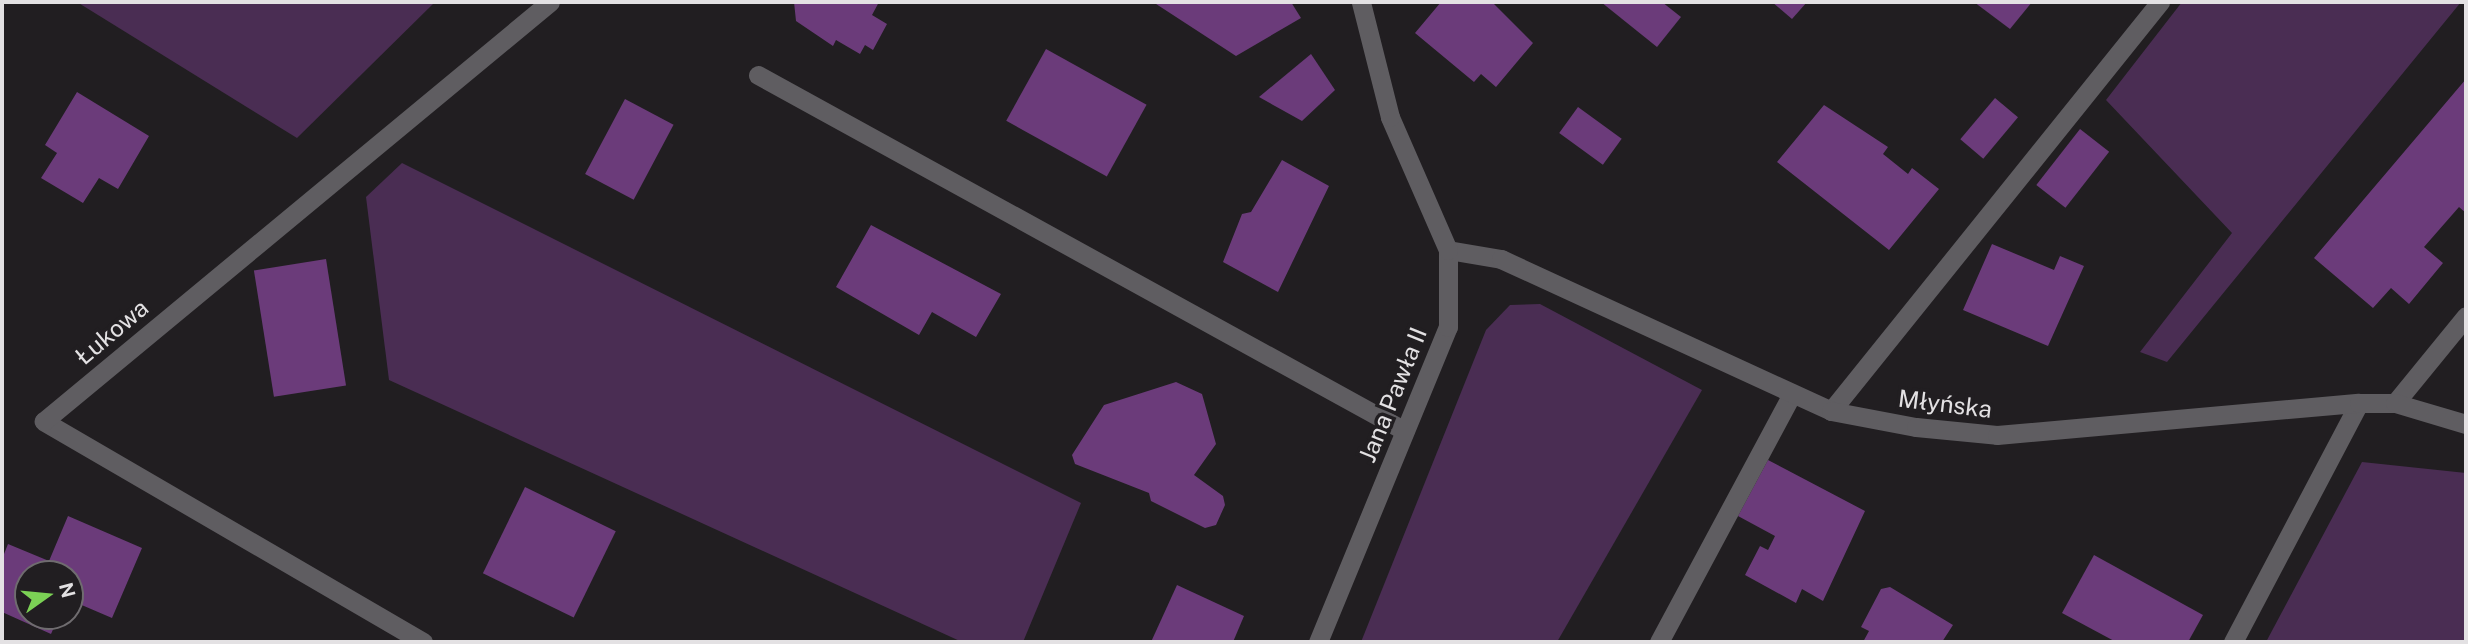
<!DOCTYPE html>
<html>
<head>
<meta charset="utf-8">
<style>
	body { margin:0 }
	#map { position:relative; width:2468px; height:644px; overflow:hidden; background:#211e21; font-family:"Public Sans",sans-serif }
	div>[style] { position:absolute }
	.green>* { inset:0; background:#4a2d53 }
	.building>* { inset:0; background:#6b3b7a; transform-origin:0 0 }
	.service>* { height:19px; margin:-9.5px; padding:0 9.5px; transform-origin:9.5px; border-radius:9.5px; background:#5f5d61 }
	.minor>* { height:19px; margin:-9.5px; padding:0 9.5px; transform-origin:9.5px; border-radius:9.5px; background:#5f5d61 }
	span { translate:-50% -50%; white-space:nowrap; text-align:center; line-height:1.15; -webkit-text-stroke:7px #211e21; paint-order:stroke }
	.street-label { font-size:24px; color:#e3e1e3 }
	.frame { position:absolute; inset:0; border:4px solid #e3e1e3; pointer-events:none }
	.north { position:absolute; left:14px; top:560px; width:70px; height:70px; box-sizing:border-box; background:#211e21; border:2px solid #6f6c6f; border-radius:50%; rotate:75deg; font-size:19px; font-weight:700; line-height:28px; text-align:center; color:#e3e1e3 }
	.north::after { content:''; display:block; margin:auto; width:24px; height:32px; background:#7bd155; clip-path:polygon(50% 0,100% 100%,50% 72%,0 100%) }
</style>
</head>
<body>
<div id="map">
	<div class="green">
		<i style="clip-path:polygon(77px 2px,435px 2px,297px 138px)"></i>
		<i style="clip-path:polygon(2182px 2px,2461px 2px,2167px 362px,2140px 352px,2232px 233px,2106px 100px)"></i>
		<i style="clip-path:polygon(402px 163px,1081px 503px,1023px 642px,962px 642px,389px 380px,366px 197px)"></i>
		<i style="clip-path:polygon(1540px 304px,1702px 390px,1557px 642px,1361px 642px,1486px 330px,1510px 305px)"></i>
		<i style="clip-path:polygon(2362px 462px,2466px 473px,2466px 642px,2266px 642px)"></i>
	</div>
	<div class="building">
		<i style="clip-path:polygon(794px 2px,879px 2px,872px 15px,887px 24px,873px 50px,865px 45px,860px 54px,836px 40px,833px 46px,796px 21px)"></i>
		<i style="clip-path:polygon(1153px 2px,1291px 2px,1301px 18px,1236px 56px)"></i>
		<i style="clip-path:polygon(1441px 2px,1492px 2px,1533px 43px,1496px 87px,1481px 74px,1474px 82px,1415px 33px)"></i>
		<i style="clip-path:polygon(1601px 2px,1662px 2px,1681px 17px,1657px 47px)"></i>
		<i style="clip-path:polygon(1772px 2px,1807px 2px,1792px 19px)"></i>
		<i style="clip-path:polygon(1974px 2px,2032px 2px,2010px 29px)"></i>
		<i style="left:1046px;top:49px;width:115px;height:82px;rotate:29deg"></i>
		<i style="clip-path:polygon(1311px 54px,1335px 90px,1302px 121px,1259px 97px)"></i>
		<i style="clip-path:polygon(2466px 79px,2466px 213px,2459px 207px,2424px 247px,2443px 263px,2409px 304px,2391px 288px,2373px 308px,2314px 258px)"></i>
		<i style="clip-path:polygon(77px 92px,149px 136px,118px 189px,99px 178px,83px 203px,41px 178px,57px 153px,45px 145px)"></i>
		<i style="left:1995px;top:98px;width:30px;height:54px;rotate:40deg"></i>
		<i style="left:625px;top:99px;width:55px;height:85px;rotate:28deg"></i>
		<i style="clip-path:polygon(1824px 105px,1888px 147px,1883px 154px,1908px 174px,1912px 168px,1939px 189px,1889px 250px,1777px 162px)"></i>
		<i style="left:1578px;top:107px;width:54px;height:32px;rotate:36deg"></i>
		<i style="left:2080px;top:129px;width:37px;height:71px;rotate:38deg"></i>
		<i style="clip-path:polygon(1282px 160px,1329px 186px,1278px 292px,1223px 262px,1242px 214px,1251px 212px)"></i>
		<i style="clip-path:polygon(871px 225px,1001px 294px,976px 337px,932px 312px,919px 335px,836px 287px)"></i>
		<i style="clip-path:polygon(1992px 244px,2054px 270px,2060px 256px,2084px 266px,2048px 346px,1963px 310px)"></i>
		<i style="left:326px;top:259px;width:128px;height:73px;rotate:81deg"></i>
		<i style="clip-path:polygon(1176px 382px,1202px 394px,1216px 444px,1194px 475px,1223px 496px,1225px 505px,1216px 525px,1205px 528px,1151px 501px,1149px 493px,1075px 464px,1072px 455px,1104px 405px)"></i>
		<i style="clip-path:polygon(1768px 460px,1865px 511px,1823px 601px,1802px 589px,1796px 603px,1745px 575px,1760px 546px,1768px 550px,1775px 536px,1738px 516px)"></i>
		<i style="left:525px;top:487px;width:101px;height:96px;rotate:26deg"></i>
		<i style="clip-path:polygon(68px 516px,142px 548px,112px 618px,70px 600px,70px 574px,28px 574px,28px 616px,59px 616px,51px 634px,2px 612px,2px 559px,8px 544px,49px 561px)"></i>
		<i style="clip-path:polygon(2094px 555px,2203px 615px,2188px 642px,2116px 642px,2062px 613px)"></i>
		<i style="clip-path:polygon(1177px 585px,1244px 616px,1233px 642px,1151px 642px)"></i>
		<i style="clip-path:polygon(1890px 587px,1953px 625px,1942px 642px,1863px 642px,1869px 631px,1861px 627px,1881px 589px)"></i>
	</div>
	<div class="service">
		<i style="left:758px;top:75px;width:738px;rotate:28.82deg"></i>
		<i style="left:2395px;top:403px;width:112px;rotate:-50.8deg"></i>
		<i style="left:1831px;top:411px;width:525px;rotate:-51.19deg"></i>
		<i style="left:1659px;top:642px;width:279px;rotate:-61.8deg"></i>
		<i style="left:2233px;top:642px;width:270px;rotate:-62.2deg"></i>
	</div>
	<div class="minor">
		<i style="left:1448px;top:250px;width:54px;rotate:9.6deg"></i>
		<i style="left:1501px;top:259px;width:363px;rotate:24.7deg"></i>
		<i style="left:1831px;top:411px;width:86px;rotate:10.7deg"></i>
		<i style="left:1916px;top:427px;width:81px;rotate:5.6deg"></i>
		<i style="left:1997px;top:435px;width:363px;rotate:-5.1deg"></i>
		<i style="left:2359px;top:403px;width:36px"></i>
		<i style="left:2395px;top:403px;width:74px;rotate:16.5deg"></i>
		<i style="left:423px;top:642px;width:439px;rotate:-149.8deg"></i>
		<i style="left:44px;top:421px;width:657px;rotate:-39.63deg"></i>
		<i style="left:1318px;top:642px;width:341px;rotate:-67.6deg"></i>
		<i style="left:1448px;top:327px;width:77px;rotate:-90deg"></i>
		<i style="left:1448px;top:250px;width:145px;rotate:-113.6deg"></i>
		<i style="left:1390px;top:117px;width:119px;rotate:-104.2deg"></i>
	</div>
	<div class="street-label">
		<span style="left:112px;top:332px;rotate:-40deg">Łukowa</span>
		<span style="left:1393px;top:395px;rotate:-68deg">Jana Pawła II</span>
		<span style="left:1945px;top:404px;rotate:7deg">Młyńska</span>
	</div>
	<div class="frame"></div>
	<div class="north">N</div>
</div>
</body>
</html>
